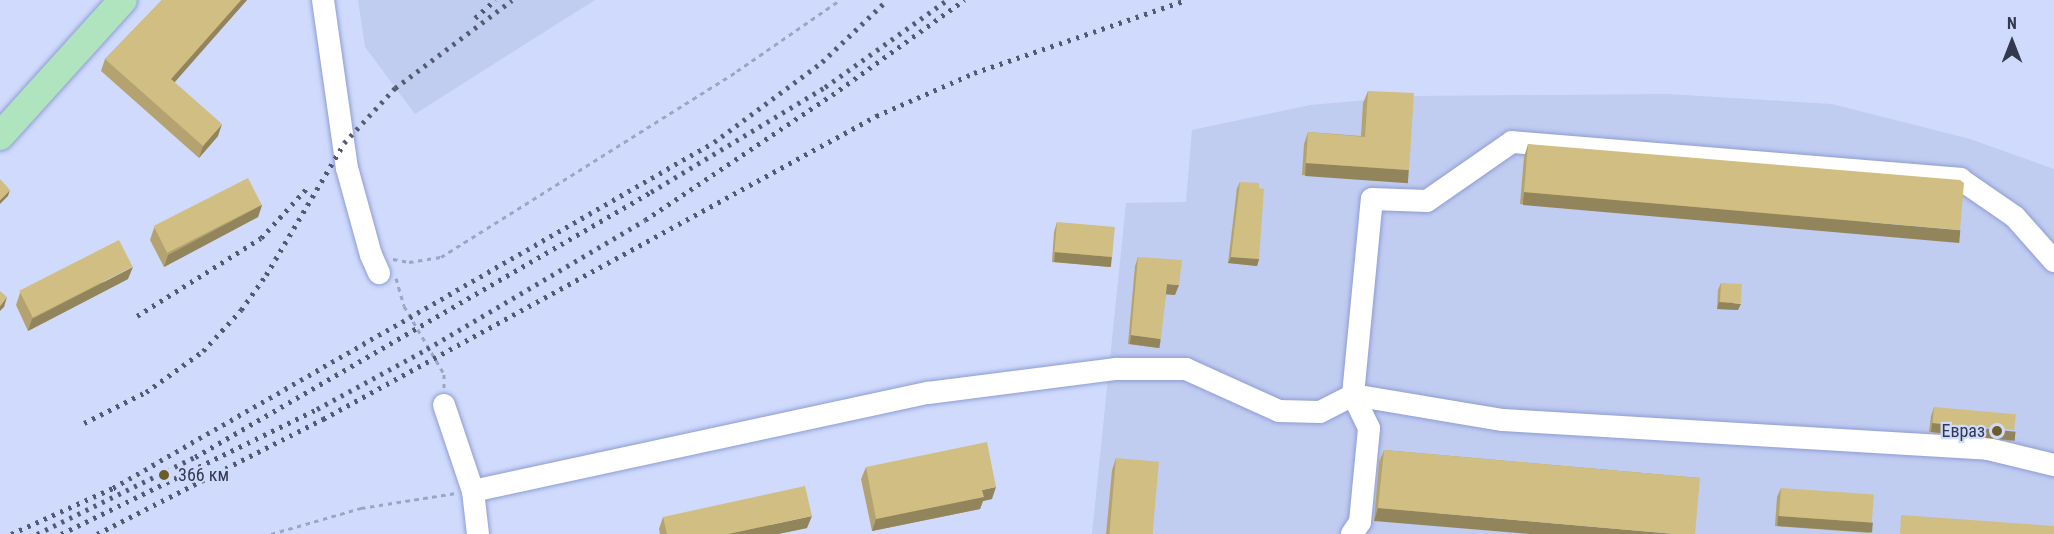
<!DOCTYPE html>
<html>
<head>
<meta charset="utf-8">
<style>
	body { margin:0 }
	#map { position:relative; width:2054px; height:534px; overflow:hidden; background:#cfdafc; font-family:"Roboto Condensed",sans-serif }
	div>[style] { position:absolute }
	.built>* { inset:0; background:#c1ccf1 }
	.path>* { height:3px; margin-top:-1.5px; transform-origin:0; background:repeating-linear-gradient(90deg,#9ca5c3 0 4.5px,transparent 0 9px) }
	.roads { filter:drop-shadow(0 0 2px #8e9dd3) drop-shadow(0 0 2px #8e9dd3) }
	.minor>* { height:22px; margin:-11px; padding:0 11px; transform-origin:11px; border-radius:11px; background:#fff }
	.major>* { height:28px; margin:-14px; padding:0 14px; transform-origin:14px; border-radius:14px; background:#afe4bf }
	.rail>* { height:4.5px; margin-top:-2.25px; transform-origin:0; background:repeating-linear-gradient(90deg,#525971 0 3px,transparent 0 9px) }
	.wall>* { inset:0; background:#b4a370 }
	.shaded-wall>* { inset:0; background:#92855b; transform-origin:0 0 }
	.building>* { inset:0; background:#d1be82; transform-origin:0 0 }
	.dots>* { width:16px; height:16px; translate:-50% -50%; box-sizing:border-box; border:3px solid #cfdafc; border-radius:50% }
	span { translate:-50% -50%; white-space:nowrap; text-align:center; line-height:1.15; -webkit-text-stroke:4.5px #cfdafc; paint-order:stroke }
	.poi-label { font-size:18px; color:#33394f }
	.right { translate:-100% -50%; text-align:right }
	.left { translate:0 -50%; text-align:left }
	.north { position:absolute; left:1982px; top:12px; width:60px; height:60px; -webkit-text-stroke:4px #cfdafc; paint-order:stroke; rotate:0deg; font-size:16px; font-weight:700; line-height:24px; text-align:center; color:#33394f }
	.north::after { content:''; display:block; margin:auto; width:21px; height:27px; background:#33394f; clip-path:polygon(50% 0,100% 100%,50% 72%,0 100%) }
</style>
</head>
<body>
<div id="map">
	<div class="built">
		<i style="clip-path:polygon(358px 0,595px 0,415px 114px,365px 47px)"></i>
		<i style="clip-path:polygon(1666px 94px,1832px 104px,1970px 139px,2054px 169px,2054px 534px,1092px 534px,1126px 203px,1186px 202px,1192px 130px,1310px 105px,1414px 96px)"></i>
	</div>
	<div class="path">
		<i style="left:393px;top:259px;width:16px;rotate:11deg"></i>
		<i style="left:409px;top:262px;width:32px;rotate:-9deg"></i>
		<i style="left:441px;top:257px;width:350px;rotate:-32.1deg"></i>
		<i style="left:737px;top:71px;width:125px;rotate:-34.6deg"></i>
		<i style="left:396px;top:278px;width:29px;rotate:74deg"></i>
		<i style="left:404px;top:306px;width:79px;rotate:59.5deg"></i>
		<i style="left:444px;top:374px;width:14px;rotate:90deg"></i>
		<i style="left:271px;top:534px;width:94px;rotate:-16.1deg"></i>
		<i style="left:361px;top:508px;width:96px;rotate:-9deg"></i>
	</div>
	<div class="roads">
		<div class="minor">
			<i style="left:323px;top:0;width:170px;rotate:81.9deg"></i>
			<i style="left:347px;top:168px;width:90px;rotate:74.6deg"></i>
			<i style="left:371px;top:255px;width:20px;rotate:66deg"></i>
			<i style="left:444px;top:405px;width:91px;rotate:71.4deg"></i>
			<i style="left:473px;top:491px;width:43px;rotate:83.4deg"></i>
			<i style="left:473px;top:491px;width:465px;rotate:-12.2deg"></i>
			<i style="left:928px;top:393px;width:190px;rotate:-7.3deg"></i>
			<i style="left:1116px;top:369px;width:70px"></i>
			<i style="left:1186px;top:369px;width:102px;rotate:24.3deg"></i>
			<i style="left:1279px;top:411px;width:41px;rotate:1.4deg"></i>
			<i style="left:1320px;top:412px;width:37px;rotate:-27deg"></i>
			<i style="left:1353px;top:395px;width:152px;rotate:9.5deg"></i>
			<i style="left:1503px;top:420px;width:486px;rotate:3.4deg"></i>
			<i style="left:1988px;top:449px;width:68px;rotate:13.6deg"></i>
			<i style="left:1352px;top:534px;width:14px;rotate:-56deg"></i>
			<i style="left:1360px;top:522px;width:94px;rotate:-84.5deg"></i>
			<i style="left:1369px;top:428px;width:37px;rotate:-116deg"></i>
			<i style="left:1353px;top:395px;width:197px;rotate:-84.5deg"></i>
			<i style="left:1372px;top:199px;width:55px;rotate:2.1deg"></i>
			<i style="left:1427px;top:201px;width:103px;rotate:-34.8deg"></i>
			<i style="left:1512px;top:142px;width:450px;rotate:4.7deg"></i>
			<i style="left:1960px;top:179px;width:67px;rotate:34.6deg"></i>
			<i style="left:2015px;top:217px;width:59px;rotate:48.4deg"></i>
		</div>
		<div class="major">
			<i style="left:0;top:136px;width:183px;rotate:-47.9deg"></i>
		</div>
	</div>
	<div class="rail">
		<i style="left:475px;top:18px;width:27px;rotate:-42deg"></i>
		<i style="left:137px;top:316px;width:146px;rotate:-32.2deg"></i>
		<i style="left:261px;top:238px;width:67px;rotate:-47.4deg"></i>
		<i style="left:84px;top:423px;width:69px;rotate:-26.6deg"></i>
		<i style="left:146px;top:392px;width:70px;rotate:-35.7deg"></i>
		<i style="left:203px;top:351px;width:56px;rotate:-47.2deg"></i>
		<i style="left:241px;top:310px;width:43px;rotate:-54.5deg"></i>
		<i style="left:266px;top:275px;width:153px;rotate:-59.4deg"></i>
		<i style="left:344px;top:143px;width:75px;rotate:-47.2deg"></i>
		<i style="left:395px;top:88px;width:146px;rotate:-36.9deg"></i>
		<i style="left:11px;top:534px;width:112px;rotate:-24.3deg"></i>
		<i style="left:113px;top:488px;width:693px;rotate:-29.93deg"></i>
		<i style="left:714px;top:142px;width:134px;rotate:-36.5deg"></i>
		<i style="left:822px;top:62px;width:90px;rotate:-43.6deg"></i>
		<i style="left:37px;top:534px;width:176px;rotate:-26deg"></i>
		<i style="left:195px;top:457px;width:527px;rotate:-30.16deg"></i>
		<i style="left:651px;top:192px;width:203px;rotate:-31.1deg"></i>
		<i style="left:825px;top:87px;width:150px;rotate:-35.5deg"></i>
		<i style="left:61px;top:534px;width:285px;rotate:-26deg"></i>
		<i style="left:317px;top:409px;width:125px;rotate:-28.6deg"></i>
		<i style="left:427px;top:349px;width:253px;rotate:-30.6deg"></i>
		<i style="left:645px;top:220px;width:225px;rotate:-33.8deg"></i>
		<i style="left:832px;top:95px;width:163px;rotate:-35.7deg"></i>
		<i style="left:97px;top:534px;width:254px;rotate:-27deg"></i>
		<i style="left:323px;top:419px;width:631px;rotate:-28.72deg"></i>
		<i style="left:876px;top:116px;width:107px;rotate:-23.7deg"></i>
		<i style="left:974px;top:73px;width:224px;rotate:-19deg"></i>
	</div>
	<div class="wall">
		<i style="clip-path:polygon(162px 0,247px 0,174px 82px,218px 136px,199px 158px,101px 71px,105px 59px)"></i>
		<i style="clip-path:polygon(1368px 91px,1409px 170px,1404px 182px,1302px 175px,1304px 144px,1308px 132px,1361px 136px,1363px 103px)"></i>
		<i style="clip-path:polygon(1528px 144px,1956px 242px,1520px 204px,1524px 157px)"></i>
		<i style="clip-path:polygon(1240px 182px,1259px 259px,1257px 266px,1228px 263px,1237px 188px)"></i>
		<i style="clip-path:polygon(262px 205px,258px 217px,164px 267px,150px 240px,154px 228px)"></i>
		<i style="clip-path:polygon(1057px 222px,1112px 257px,1109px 267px,1052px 262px,1054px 232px)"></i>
		<i style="clip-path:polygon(1138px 257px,1175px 295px,1166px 294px,1158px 348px,1128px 344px,1135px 266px)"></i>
		<i style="clip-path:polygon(128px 279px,28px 331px,16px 305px,20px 293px)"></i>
		<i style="clip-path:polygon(1721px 283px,1738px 310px,1717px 309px,1718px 290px)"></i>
		<i style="clip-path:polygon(1934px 407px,2012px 441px,1929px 432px,1931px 416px)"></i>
		<i style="clip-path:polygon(1384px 450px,1700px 478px,1374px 521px,1379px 462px)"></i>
		<i style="clip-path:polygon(1116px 458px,1153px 534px,1106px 534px,1112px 470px)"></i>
		<i style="clip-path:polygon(866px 467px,992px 499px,983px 501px,980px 509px,872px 531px,861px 479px)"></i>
		<i style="clip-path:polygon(1781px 488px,1873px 523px,1869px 533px,1775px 526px,1777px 497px)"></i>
		<i style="clip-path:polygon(663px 517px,807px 528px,778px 534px,660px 534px,659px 529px)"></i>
	</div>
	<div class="shaded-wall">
		<i style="clip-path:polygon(241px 0,247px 0,167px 91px,171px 79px)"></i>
		<i style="clip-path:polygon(222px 124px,218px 136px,199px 158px,203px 146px)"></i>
		<i style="left:1306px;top:163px;width:103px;height:13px;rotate:4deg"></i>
		<i style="clip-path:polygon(10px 190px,8px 196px,0 204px,0 200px)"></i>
		<i style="left:1524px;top:192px;width:438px;height:13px;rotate:5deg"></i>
		<i style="clip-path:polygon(262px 205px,258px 217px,164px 267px,168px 255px)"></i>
		<i style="left:1055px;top:252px;width:57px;height:10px;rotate:5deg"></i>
		<i style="clip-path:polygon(1231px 257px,1259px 259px,1257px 266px,1228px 263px)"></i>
		<i style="clip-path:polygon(133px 267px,128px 279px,28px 331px,32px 319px)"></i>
		<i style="clip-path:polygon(1167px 284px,1179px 285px,1175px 295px,1163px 294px)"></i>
		<i style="clip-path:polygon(7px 297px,4px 307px,0 311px,0 306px)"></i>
		<i style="clip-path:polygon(1719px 302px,1741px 304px,1738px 310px,1717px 309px)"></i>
		<i style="left:1131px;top:335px;width:30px;height:9px;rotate:8deg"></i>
		<i style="left:1932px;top:423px;width:84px;height:9px;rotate:6deg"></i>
		<i style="clip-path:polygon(996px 487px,992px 499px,983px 501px,980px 509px,872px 531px,876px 519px,982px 490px)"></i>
		<i style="clip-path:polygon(1378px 508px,1675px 534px,1530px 534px,1374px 521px)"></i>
		<i style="clip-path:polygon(812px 516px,807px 528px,778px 534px,728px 534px)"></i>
		<i style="left:1778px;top:516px;width:95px;height:10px;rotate:4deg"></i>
	</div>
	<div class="building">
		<i style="clip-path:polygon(162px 0,241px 0,171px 79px,222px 124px,203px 146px,105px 59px)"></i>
		<i style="clip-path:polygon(1368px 91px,1414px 93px,1409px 170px,1306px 163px,1308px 132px,1365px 137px)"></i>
		<i style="clip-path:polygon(1528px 144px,1960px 180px,1964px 183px,1960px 230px,1524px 192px)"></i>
		<i style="left:248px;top:178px;width:30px;height:106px;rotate:63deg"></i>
		<i style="clip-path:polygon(0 179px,10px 190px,0 200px)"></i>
		<i style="clip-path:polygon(1240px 182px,1259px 183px,1259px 188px,1264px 189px,1259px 259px,1231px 257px)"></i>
		<i style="left:1057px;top:222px;width:58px;height:30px;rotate:5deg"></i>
		<i style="left:119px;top:240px;width:30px;height:112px;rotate:63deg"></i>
		<i style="clip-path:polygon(1138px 257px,1182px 260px,1179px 285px,1167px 284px,1161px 339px,1131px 335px)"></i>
		<i style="left:1721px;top:283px;width:21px;height:19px;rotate:3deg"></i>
		<i style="clip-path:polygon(0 291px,7px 297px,0 306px)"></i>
		<i style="left:1934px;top:407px;width:82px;height:16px;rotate:5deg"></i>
		<i style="clip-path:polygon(987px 442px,996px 487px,982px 490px,984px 497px,876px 519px,866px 467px)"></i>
		<i style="clip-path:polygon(1384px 450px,1700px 478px,1695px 534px,1675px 534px,1378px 508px)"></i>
		<i style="left:1116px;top:458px;width:43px;height:76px;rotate:5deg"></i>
		<i style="clip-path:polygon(805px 486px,812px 516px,728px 534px,667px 534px,663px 517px)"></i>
		<i style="left:1781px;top:488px;width:93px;height:28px;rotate:4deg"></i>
		<i style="clip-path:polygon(1901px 515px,2054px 526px,2054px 534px,1900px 534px)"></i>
	</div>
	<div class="dots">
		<i style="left:1997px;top:431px;background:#6d5d2a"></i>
		<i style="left:164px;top:475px;background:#6d5d2a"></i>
	</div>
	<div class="poi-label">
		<span class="right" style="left:1985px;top:431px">Евраз</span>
		<span class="left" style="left:178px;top:475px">366 км</span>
	</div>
	<div class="north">N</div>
</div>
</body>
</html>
